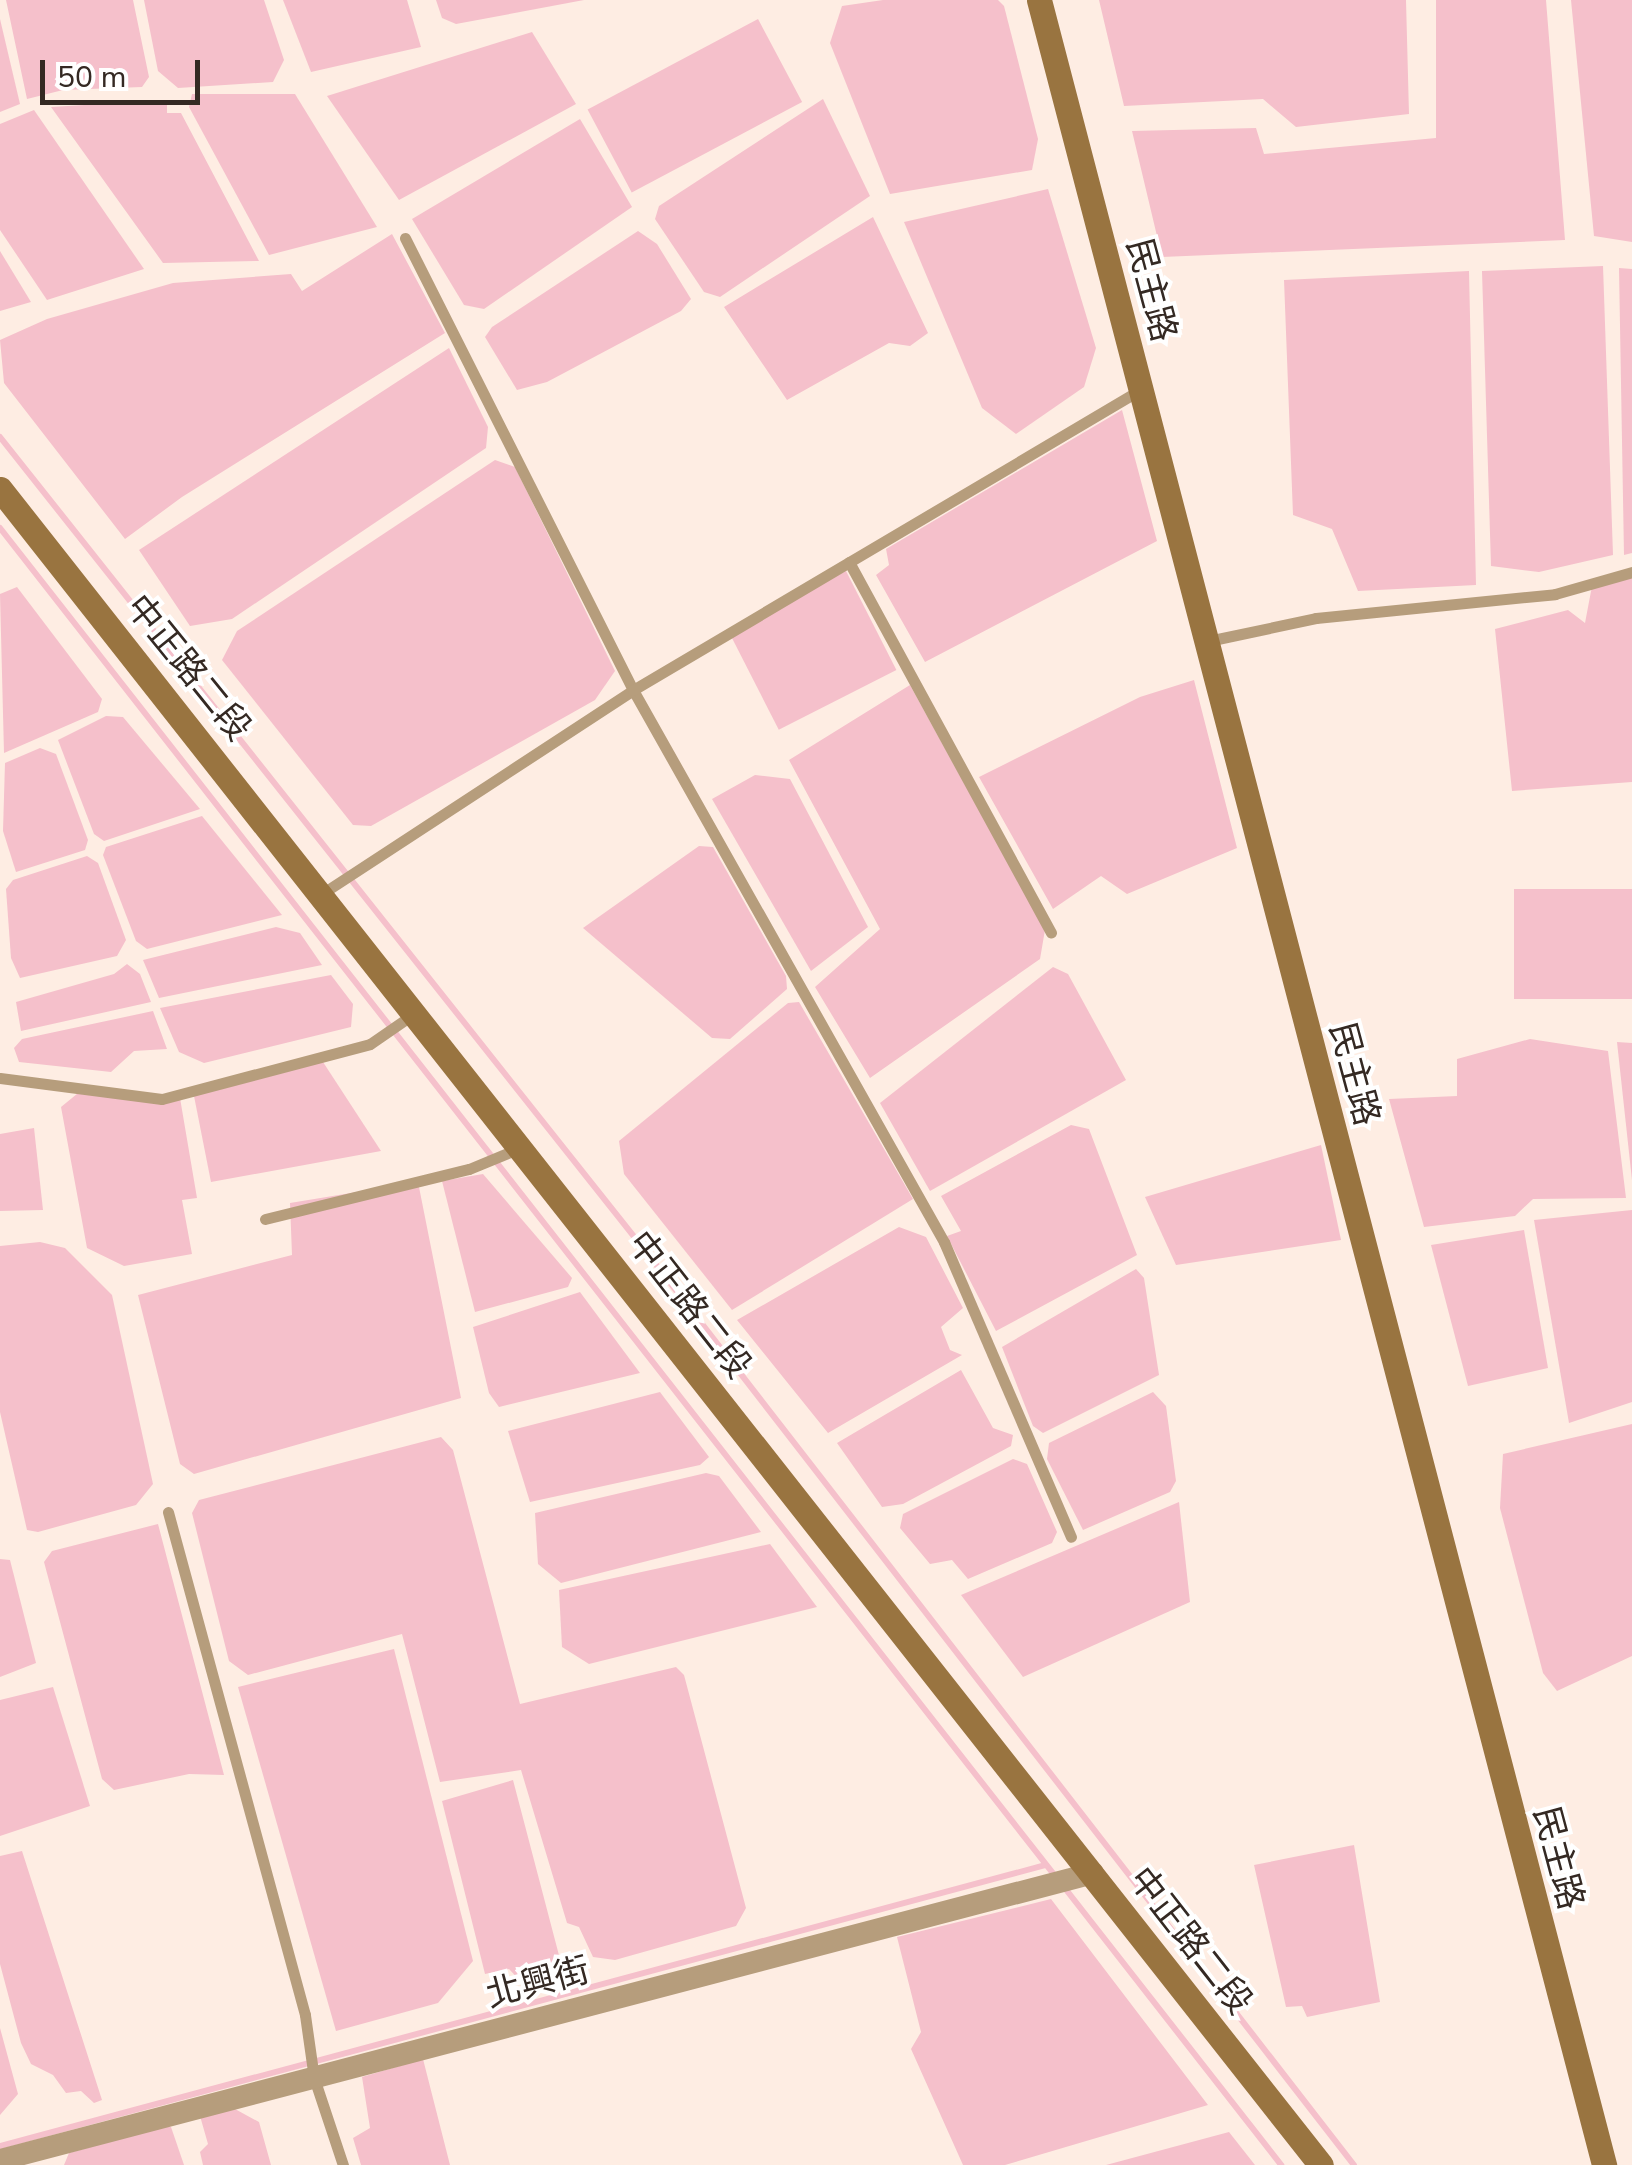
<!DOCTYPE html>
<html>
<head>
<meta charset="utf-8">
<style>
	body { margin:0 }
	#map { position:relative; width:1632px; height:2165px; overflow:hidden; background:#feede3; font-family:"Nunito Sans","Noto Sans TC",sans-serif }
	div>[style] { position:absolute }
	.water>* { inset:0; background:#f5c0cb; transform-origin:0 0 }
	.stream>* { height:6px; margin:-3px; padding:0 3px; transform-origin:3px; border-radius:3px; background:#f5c0cb }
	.lane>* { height:11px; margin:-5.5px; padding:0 5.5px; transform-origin:5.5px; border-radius:5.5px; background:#b69d7c }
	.street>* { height:22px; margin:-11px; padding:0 11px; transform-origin:11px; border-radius:11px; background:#b69d7c }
	.secondary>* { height:25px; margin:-12.5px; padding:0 12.5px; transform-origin:12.5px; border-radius:12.5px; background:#997440 }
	span { translate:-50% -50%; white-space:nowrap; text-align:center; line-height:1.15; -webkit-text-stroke:8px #fff; paint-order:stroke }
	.street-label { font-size:35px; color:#342923 }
	.scale { position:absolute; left:40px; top:60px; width:160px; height:45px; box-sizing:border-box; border:5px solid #342923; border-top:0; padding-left:12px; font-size:30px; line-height:35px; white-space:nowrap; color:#342923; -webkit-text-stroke:8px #fff; paint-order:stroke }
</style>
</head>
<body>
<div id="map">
	<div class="water">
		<i style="clip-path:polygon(6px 0,133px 0,149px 77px,142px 87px,63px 90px,27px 99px)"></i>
		<i style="clip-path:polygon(144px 0,264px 0,284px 60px,273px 82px,178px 88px,158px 71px)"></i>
		<i style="clip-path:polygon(283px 0,407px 0,421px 47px,311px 72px)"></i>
		<i style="clip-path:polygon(436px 0,584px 0,456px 24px,442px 18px)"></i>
		<i style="clip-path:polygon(883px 0,998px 0,1004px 6px,1038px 139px,1032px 170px,890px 194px,830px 43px,842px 6px)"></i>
		<i style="clip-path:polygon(1099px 0,1406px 0,1409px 114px,1296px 127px,1263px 99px,1124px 106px)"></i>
		<i style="clip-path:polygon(1436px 0,1546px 0,1565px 240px,1162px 257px,1132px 131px,1256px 128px,1264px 154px,1436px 138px)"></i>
		<i style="clip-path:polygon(1571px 0,1632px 0,1632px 242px,1594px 236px)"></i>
		<i style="clip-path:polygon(0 19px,20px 104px,0 112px)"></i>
		<i style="left:758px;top:19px;width:94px;height:193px;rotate:62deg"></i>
		<i style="clip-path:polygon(532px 32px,576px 104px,399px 200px,327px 96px)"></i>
		<i style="clip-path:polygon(192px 94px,295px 94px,377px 227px,269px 255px,189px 107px)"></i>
		<i style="clip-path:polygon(823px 99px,870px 196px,720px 297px,704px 292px,655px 219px,659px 206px)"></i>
		<i style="clip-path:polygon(167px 100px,167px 113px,181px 113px,259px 261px,163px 263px,51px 107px)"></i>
		<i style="clip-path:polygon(34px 110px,144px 269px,47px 300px,0 230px,0 124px)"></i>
		<i style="clip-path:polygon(580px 119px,632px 207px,484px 309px,464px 305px,412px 219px)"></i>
		<i style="clip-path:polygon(1048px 189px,1096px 348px,1084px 387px,1016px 434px,982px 408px,904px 222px)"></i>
		<i style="clip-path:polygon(873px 217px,928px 333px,910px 346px,889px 343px,787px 400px,724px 307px)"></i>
		<i style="clip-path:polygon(638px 231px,657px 244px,691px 299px,681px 311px,547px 382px,517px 390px,485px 337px,492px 327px)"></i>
		<i style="clip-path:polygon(392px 234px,445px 333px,182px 497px,125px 539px,4px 383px,0 340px,47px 319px,173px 283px,291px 274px,302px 291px)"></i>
		<i style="clip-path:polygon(0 251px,31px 302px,0 311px)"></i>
		<i style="clip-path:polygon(1603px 266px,1613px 555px,1539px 572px,1491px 566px,1482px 271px)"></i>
		<i style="clip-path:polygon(1619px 268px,1632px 269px,1632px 553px,1624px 555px)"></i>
		<i style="clip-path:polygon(1469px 271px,1476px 585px,1358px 591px,1332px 529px,1293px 515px,1284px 280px)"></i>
		<i style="clip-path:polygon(449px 348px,488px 427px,486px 448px,232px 619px,190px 626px,139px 550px)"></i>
		<i style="clip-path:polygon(1122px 410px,1157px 541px,925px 662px,876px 575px,889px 565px,886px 549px)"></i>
		<i style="clip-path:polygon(495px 460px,515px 467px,615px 671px,595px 700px,371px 826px,353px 825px,222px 660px,237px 631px)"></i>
		<i style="left:846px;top:571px;width:111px;height:132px;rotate:63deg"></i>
		<i style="clip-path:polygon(1632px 573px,1632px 782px,1512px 791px,1495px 629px,1568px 610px,1585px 623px,1592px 586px)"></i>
		<i style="clip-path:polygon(17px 587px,102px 699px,98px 712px,4px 753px,0 594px)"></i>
		<i style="clip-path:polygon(1194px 680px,1237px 848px,1127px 894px,1101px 876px,1053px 909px,979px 777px,1140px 697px)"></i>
		<i style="clip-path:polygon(910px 685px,1045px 930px,1040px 959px,870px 1078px,815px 987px,880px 929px,789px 760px)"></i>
		<i style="clip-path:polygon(106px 716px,123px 717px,200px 809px,104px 841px,94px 834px,58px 740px)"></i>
		<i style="clip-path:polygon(40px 748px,56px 754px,88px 840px,85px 850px,16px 872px,3px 831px,5px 763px)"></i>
		<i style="clip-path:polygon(755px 775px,790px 779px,868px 927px,811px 971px,712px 799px)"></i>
		<i style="clip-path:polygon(202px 816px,282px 915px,147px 949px,136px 941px,103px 855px,106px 847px)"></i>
		<i style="clip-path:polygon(699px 846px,713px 847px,786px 976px,787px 989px,730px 1039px,712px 1038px,583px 928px)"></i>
		<i style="clip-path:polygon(87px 856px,98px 863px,126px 940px,117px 956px,20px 978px,11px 958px,6px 889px,13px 880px)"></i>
		<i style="left:1514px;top:889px;width:118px;height:110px"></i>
		<i style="clip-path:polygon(276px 927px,300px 933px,322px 965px,159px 998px,143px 960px)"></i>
		<i style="clip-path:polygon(127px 964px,140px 974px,151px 1002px,21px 1031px,16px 1002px,114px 974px)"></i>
		<i style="clip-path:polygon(1053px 967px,1068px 974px,1126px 1080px,930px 1191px,880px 1103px)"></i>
		<i style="clip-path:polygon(331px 975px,353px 1004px,351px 1027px,204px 1063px,179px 1052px,160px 1008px)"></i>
		<i style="clip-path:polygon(799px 1002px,913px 1199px,732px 1310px,624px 1174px,619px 1141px,788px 1003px)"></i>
		<i style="clip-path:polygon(153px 1011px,167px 1049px,134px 1051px,111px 1072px,19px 1062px,14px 1048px,22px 1039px)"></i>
		<i style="clip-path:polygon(1530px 1039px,1608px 1051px,1626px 1198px,1533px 1199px,1515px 1216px,1424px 1227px,1389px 1099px,1457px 1096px,1457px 1059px)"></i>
		<i style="clip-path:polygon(1617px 1042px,1632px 1043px,1632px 1180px)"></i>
		<i style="clip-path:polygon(323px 1062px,381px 1151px,211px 1182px,194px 1096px)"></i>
		<i style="clip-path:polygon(83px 1089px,180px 1098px,197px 1198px,182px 1200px,192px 1254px,124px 1266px,87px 1248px,61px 1107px)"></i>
		<i style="clip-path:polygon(1071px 1125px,1089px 1129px,1137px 1255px,996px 1331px,947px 1236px,961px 1231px,941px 1196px)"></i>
		<i style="clip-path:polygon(34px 1128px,43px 1210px,0 1211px,0 1134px)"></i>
		<i style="clip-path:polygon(1321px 1145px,1341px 1240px,1176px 1265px,1145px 1197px)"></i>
		<i style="clip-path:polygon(483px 1174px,572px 1278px,568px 1287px,475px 1312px,442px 1181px)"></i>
		<i style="clip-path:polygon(418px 1182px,461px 1398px,194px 1474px,180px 1464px,138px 1295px,292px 1255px,290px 1203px)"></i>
		<i style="clip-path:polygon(1632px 1210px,1632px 1402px,1569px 1423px,1534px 1220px)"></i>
		<i style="clip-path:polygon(899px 1227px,926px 1237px,963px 1308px,941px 1327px,950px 1350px,962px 1355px,828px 1433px,737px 1320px)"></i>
		<i style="clip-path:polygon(1524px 1230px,1548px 1368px,1468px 1386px,1431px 1245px)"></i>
		<i style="clip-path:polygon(40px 1242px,65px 1248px,112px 1295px,153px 1484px,136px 1505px,38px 1532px,27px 1530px,0 1412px,0 1246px)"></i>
		<i style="clip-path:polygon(1136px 1269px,1144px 1278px,1159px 1375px,1043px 1433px,1033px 1426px,1002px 1347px)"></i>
		<i style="clip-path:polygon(580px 1292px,640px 1373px,499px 1407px,489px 1393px,473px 1327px)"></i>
		<i style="clip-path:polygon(961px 1370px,993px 1428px,1013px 1435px,1011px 1446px,903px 1504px,882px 1507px,837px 1443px)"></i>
		<i style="clip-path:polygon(660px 1392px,709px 1457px,700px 1465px,530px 1502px,508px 1431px)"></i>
		<i style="clip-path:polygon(1153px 1392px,1166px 1406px,1176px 1481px,1170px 1492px,1083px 1530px,1047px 1459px,1049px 1443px)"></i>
		<i style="clip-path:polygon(1632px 1424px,1632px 1656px,1557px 1691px,1543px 1673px,1500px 1508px,1503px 1454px)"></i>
		<i style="clip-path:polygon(441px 1437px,453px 1450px,520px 1704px,676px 1667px,684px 1675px,746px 1908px,736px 1926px,615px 1960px,593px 1957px,579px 1927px,567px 1923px,521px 1770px,440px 1782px,402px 1634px,248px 1675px,229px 1661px,192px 1513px,199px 1500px)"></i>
		<i style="clip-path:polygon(1013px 1459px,1027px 1464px,1057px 1532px,1052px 1543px,968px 1579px,952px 1560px,930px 1564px,900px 1528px,903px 1514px)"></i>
		<i style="clip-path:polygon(706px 1473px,719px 1476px,761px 1532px,561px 1583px,538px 1564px,535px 1513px)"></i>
		<i style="clip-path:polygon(1179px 1502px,1190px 1602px,1023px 1677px,961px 1595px)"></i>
		<i style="clip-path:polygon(158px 1524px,224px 1775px,189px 1774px,114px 1790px,102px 1779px,44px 1562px,52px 1551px)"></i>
		<i style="clip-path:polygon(770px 1544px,817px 1607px,589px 1664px,562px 1647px,559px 1590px)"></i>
		<i style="clip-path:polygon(0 1559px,10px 1560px,36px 1663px,0 1677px)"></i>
		<i style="clip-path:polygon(394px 1649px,473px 1961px,438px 2003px,336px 2031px,238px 1687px)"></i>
		<i style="clip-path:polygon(53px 1687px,90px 1806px,0 1836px,0 1700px)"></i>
		<i style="clip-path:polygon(513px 1780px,566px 1982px,563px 1983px,556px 1979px,527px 1988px,509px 1969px,485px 1974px,442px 1801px)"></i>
		<i style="clip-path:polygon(1354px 1845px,1380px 2002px,1307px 2017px,1302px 2006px,1286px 2007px,1254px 1865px)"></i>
		<i style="clip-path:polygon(22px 1851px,102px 2100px,94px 2103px,81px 2091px,66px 2093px,53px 2075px,31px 2064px,21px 2043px,0 1964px,0 1856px)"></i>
		<i style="clip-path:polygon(1051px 1899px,1208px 2105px,1005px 2165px,963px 2165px,911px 2049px,921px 2032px,897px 1937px)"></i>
		<i style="clip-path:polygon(0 2028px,18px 2094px,0 2115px)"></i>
		<i style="clip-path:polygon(423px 2059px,450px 2165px,361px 2165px,353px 2138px,370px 2128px,362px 2077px)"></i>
		<i style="clip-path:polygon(235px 2109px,259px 2122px,271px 2165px,203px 2165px,200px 2152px,208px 2144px,200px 2116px)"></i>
		<i style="clip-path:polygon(162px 2127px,171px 2127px,184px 2165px,64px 2165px,69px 2153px)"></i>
		<i style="clip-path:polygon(1229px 2132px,1255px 2165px,1106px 2165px)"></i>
	</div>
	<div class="stream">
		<i style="left:0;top:437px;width:1041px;rotate:51.59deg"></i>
		<i style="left:647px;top:1253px;width:1154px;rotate:52.22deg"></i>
		<i style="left:0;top:528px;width:1713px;rotate:51.95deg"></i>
		<i style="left:1064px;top:1887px;width:353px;rotate:52deg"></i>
		<i style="left:0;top:2146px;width:1083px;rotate:-15.04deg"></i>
	</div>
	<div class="lane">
		<i style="left:405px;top:238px;width:506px;rotate:63.23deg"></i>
		<i style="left:633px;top:690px;width:634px;rotate:60.6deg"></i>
		<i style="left:944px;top:1242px;width:321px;rotate:66.7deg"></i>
		<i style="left:849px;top:562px;width:422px;rotate:61.4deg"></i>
		<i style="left:1208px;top:641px;width:110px;rotate:-12deg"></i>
		<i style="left:1316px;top:618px;width:240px;rotate:-5.7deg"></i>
		<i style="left:1555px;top:594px;width:80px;rotate:-15.9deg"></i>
		<i style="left:323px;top:893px;width:371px;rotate:-33.2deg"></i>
		<i style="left:633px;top:690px;width:589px;rotate:-30.61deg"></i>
		<i style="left:0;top:1078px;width:163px;rotate:7.4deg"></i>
		<i style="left:162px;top:1099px;width:215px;rotate:-14.8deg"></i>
		<i style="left:370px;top:1044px;width:55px;rotate:-34.6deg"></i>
		<i style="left:265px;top:1219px;width:210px;rotate:-13.8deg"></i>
		<i style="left:469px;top:1169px;width:55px;rotate:-22.4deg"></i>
		<i style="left:168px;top:1512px;width:521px;rotate:74.76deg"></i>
		<i style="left:305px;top:2015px;width:64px;rotate:81.9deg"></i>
		<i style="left:314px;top:2078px;width:92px;rotate:71.6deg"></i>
	</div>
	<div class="street">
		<i style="left:0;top:2160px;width:1130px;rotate:-14.71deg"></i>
	</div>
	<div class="secondary">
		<i style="left:1039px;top:0;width:2238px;rotate:75.37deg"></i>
		<i style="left:0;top:489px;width:2134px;rotate:51.76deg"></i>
	</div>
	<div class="street-label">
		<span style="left:1151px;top:290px;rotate:75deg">民主路</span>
		<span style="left:188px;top:668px;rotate:51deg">中正路二段</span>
		<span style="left:1354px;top:1074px;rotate:75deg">民主路</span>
		<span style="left:689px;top:1305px;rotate:52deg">中正路二段</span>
		<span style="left:1558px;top:1858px;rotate:75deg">民主路</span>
		<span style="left:1190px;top:1941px;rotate:52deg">中正路二段</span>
		<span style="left:538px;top:1983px;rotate:-15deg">北興街</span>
	</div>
	<div class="scale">50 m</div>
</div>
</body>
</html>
